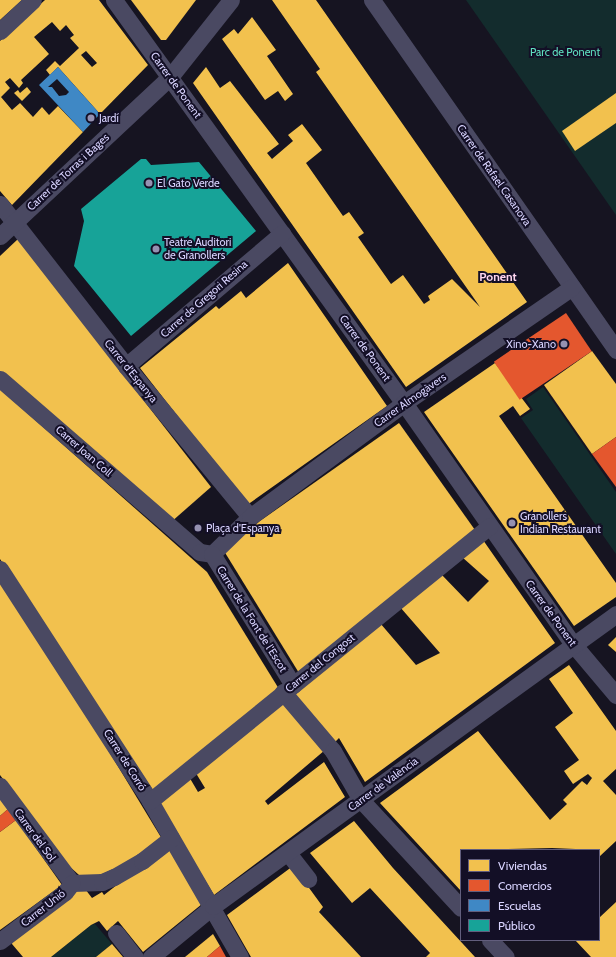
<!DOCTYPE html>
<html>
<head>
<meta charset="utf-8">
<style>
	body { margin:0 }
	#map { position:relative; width:616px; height:957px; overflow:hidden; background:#161421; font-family:Cabin,sans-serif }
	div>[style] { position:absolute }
	.green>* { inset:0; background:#132c2d }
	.homes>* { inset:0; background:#f2c14e }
	.shops>* { inset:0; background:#e4572e; transform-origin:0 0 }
	.schools>* { inset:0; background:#3f88c5 }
	.public>* { inset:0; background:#17a398 }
	.minor>* { height:17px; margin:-8.5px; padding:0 8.5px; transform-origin:8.5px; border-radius:8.5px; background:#4a4962 }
	.dots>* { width:11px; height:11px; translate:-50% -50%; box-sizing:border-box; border:2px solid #130f26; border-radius:50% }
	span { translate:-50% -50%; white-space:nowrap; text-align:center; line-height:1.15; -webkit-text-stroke:4px #130f26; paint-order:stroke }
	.park-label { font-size:11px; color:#5fe0c0 }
	.street-label { font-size:11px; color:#d9d4ff }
	.poi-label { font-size:11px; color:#d9d4ff }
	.left { translate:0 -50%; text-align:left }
	.right { translate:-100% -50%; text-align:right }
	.neighbourhood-label { font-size:12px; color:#ffd6f0; font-weight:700 }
	.legend { position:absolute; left:460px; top:849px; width:140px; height:92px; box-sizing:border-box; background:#130f26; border:1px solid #625e7d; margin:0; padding:5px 7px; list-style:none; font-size:12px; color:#d9d4ff }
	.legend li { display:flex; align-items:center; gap:8px; height:20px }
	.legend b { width:20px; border:1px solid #625e7d }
</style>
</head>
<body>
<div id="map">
	<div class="green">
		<i style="clip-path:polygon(466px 0,616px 0,616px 215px)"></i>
		<i style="clip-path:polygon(543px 387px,616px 492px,616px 554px,521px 418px,533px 410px,526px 399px)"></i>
		<i style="clip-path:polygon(95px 924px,112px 944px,96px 957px,51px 957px,91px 925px)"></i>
	</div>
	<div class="homes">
		<i style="clip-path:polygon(0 0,22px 0,0 20px)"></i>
		<i style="clip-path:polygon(evenodd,45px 0,99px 0,148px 65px,100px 114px,58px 67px,50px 75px,46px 70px,55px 61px,60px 66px,79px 48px,70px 38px,74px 35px,66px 25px,60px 31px,52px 22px,34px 37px,49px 54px,21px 80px,23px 83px,19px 88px,10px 78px,5px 82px,10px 88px,1px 97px,12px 110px,20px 103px,33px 117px,42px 107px,49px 115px,58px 106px,83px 132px,12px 205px,0 191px,0 41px,45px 0,86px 51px,97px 63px,92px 67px,81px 55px,86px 51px)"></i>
		<i style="clip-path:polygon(131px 0,196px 0,166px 40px,161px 40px)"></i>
		<i style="clip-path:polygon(272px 0,316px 0,527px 302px,406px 387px,193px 83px,206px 67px,220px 88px,230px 81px,279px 144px,267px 153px,272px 159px,293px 141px,288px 135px,302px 124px,322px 150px,306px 163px,343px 216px,349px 212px,364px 233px,358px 237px,391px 284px,403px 275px,424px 304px,430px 300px,428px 296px,452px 279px,480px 307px,316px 72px,320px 69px)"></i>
		<i style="clip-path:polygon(252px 17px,276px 50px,267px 56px,293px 94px,285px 101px,278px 91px,265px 100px,222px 39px,234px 29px,238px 34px)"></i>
		<i style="clip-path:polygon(27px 87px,31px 92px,22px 101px,14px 93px,18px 90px,20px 93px)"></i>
		<i style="clip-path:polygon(616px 93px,616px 123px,575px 151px,562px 131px)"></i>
		<i style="clip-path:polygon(18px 239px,211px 487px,170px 523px,0 372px,0 256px)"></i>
		<i style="clip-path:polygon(288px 263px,387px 406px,247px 505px,140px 368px,216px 306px,219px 309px,241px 291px,246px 298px)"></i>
		<i style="clip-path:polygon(592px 351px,616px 384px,616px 437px,592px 454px,544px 385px)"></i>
		<i style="clip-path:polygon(495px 363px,530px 409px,520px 416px,513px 406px,499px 416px,616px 583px,616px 597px,574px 626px,424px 412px)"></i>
		<i style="clip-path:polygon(0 389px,207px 572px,279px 689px,154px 792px,0 559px)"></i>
		<i style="clip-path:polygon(399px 423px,475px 530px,299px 673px,224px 551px,260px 521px)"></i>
		<i style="clip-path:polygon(483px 540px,555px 643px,365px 782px,339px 738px,334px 743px,293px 694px,380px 623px,416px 665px,440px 653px,400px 607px,441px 574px,468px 602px,489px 581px,462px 557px)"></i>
		<i style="clip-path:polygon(0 581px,48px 651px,162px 839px,141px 857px,100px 875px,79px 875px,69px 866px,0 775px)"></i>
		<i style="clip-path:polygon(616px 637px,616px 652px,608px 645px)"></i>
		<i style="clip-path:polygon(569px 665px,616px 731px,616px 769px,603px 781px,616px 795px,616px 841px,599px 857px,599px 850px,552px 848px,461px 850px,461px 891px,380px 803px,478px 731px,550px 820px,567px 804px,563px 800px,582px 781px,587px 785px,592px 778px,588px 774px,573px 784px,564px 771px,579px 760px,555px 727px,573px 713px,549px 679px)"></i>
		<i style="clip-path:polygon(283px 701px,325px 750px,265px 801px,268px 805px,324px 762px,345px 797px,214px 895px,157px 801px,188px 775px,198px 792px,205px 788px,194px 770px)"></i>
		<i style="clip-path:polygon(0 797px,8px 809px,0 816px)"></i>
		<i style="clip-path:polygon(16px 820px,62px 885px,0 930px,0 832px)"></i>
		<i style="clip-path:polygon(354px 821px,393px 868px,475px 957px,426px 957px,430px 953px,370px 888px,352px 903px,310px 853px)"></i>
		<i style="clip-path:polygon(167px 846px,202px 904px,143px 952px,118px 921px,107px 931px,99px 921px,91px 925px,51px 957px,23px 957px,12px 944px,13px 937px,82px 885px,92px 898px,102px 892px,104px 895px)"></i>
		<i style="clip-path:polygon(293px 866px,323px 907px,319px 912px,361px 957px,251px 957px,227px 915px)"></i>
		<i style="clip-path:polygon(616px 902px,616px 957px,591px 957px,575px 940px,599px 940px,599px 918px)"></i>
		<i style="clip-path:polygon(213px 934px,220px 946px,207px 957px,185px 957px)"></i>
		<i style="clip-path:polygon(112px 944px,123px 957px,96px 957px)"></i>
	</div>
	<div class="shops">
		<i style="left:566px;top:313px;width:46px;height:87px;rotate:56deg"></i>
		<i style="clip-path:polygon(616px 437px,616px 487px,592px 454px)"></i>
		<i style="clip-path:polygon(8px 809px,16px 820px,0 832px,0 816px)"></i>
		<i style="clip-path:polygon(220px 946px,226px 957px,207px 957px)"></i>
	</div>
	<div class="schools">
		<i style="clip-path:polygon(evenodd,58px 67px,100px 114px,83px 132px,39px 85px,58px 67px,57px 79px,69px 92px,66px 95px,59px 96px,52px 87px,48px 87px,57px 79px)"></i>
	</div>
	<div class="public">
		<i style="clip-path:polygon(141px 159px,146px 159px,151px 165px,199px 162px,256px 231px,131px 336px,74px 266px,84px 221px,81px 209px)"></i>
	</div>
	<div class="minor">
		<i style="left:114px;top:0;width:496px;rotate:54.3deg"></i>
		<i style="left:404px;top:403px;width:294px;rotate:55deg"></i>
		<i style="left:573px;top:644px;width:67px;rotate:49.9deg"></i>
		<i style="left:372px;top:0;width:427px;rotate:55.1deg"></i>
		<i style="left:0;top:31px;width:45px;rotate:-43.2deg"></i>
		<i style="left:0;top:204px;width:205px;rotate:52.1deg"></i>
		<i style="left:126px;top:366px;width:195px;rotate:50.6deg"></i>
		<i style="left:0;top:236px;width:233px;rotate:-43.1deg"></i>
		<i style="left:170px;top:77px;width:98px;rotate:-51.6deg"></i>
		<i style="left:126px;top:366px;width:205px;rotate:-40.4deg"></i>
		<i style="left:0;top:379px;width:264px;rotate:40.9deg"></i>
		<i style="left:200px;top:552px;width:12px;rotate:9deg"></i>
		<i style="left:212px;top:554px;width:53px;rotate:-44.2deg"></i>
		<i style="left:250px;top:517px;width:192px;rotate:-36.5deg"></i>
		<i style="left:404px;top:403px;width:204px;rotate:-34.6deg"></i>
		<i style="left:212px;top:554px;width:154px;rotate:58.3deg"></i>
		<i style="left:0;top:569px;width:276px;rotate:57.1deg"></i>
		<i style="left:150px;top:801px;width:180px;rotate:60deg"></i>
		<i style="left:283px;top:692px;width:77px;rotate:49.7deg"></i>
		<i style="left:333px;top:751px;width:56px;rotate:60.3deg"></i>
		<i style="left:361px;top:800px;width:147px;rotate:47.2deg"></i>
		<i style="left:0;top:786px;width:121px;rotate:53.4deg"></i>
		<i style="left:150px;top:801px;width:437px;rotate:-39deg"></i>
		<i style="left:288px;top:853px;width:33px;rotate:52deg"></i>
		<i style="left:72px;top:883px;width:30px;rotate:-2deg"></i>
		<i style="left:102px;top:882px;width:13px;rotate:-23deg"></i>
		<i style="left:114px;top:877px;width:32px;rotate:-30deg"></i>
		<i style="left:142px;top:861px;width:37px;rotate:-38deg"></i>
		<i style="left:116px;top:933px;width:31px;rotate:52deg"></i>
		<i style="left:490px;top:940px;width:23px;rotate:47deg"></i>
		<i style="left:0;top:941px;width:81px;rotate:-37deg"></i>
		<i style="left:65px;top:892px;width:11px;rotate:-52deg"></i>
		<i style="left:151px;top:957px;width:80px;rotate:-39.4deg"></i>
		<i style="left:213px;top:906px;width:498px;rotate:-35.9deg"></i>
	</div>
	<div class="dots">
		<i style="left:91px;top:118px;background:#9591b1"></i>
		<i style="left:149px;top:183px;background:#9591b1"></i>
		<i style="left:156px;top:249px;background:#9591b1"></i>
		<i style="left:564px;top:344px;background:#9591b1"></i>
		<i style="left:512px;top:523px;background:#9591b1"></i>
		<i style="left:198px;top:528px;background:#9591b1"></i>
	</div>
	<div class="park-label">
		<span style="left:565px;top:52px">Parc de Ponent</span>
	</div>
	<div class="street-label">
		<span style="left:176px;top:85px;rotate:54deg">Carrer de Ponent</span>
		<span style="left:68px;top:172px;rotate:-43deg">Carrer de Torras i Bages</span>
		<span style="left:494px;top:175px;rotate:55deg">Carrer de Rafael Casanova</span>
		<span style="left:204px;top:299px;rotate:-41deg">Carrer de Gregori Resina</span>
		<span style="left:365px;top:348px;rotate:54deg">Carrer de Ponent</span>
		<span style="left:131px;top:371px;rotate:51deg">Carrer d'Espanya</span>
		<span style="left:410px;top:400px;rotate:-35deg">Carrer Almogàvers</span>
		<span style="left:84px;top:451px;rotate:41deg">Carrer Joan Coll</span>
		<span style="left:551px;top:613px;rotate:54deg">Carrer de Ponent</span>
		<span style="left:252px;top:619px;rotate:58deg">Carrer de la Font de l'Escot</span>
		<span style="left:320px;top:663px;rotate:-39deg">Carrer del Congost</span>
		<span style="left:125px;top:760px;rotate:58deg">Carrer de Corró</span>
		<span style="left:383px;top:784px;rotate:-36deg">Carrer de València</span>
		<span style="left:35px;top:835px;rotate:54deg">Carrer del Sol</span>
		<span style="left:43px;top:908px;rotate:-38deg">Carrer Unió</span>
	</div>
	<div class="poi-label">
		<span class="left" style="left:99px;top:118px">Jardí</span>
		<span class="left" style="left:157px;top:183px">El Gato Verde</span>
		<span class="left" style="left:164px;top:249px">Teatre Auditori<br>de Granollers</span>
		<span class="right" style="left:556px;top:344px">Xino-Xano</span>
		<span class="left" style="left:520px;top:523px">Granollers<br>Indian Restaurant</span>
		<span class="left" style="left:206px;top:528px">Plaça d'Espanya</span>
	</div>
	<div class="neighbourhood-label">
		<span style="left:498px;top:277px">Ponent</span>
	</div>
	<ul class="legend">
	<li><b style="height:11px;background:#f2c14e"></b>Viviendas</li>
	<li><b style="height:11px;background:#e4572e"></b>Comercios</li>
	<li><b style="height:11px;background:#3f88c5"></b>Escuelas</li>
	<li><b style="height:11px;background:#17a398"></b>Público</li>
	</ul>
</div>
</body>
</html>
